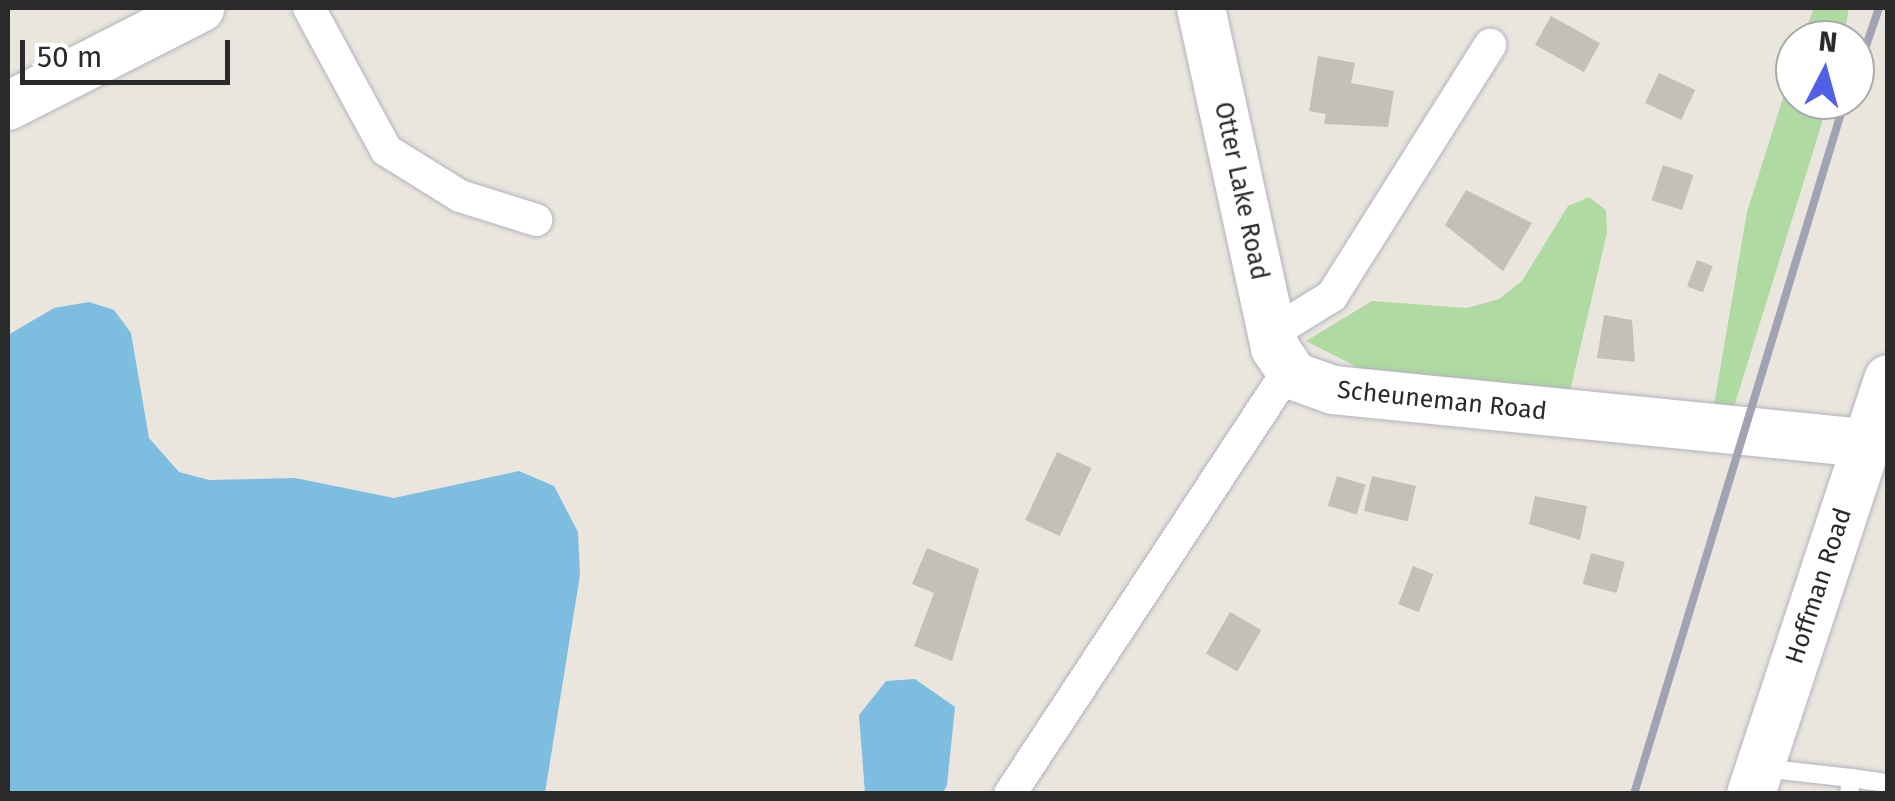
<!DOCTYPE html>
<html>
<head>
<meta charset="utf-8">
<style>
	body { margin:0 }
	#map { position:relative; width:1895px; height:801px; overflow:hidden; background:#eae6de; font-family:"Fira Sans",sans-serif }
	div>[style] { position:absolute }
	.green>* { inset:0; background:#afdaa1 }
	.water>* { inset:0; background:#7dbde0 }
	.building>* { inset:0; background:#c3c0b9; transform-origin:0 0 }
	.roads { filter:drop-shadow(0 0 2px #b1b3bc) drop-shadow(0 0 2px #b1b3bc) }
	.lane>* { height:18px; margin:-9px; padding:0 9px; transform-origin:9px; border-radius:9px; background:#fff }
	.street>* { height:32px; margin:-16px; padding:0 16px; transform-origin:16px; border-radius:16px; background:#fff }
	.secondary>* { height:48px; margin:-24px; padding:0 24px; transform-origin:24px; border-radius:24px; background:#fff }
	.rail>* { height:8px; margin:-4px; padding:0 4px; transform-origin:4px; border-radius:4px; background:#a1a2b2 }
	span { translate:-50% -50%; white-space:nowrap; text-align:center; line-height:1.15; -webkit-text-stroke:10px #fff; paint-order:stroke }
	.street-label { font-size:25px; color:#2a2a2a }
	.frame { position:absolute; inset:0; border:10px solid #2a2a2a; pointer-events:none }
	.north { position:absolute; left:1775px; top:20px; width:100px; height:100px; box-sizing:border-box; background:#fff; border:2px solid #aaa; border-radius:50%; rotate:6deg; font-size:28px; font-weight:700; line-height:40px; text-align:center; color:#2a2a2a }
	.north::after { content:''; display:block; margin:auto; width:35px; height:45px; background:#5160e4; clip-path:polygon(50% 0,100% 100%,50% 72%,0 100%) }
	.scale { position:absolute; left:20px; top:40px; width:210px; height:45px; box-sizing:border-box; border:5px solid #2a2a2a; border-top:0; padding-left:12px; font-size:30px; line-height:35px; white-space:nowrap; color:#2a2a2a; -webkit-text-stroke:8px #fff; paint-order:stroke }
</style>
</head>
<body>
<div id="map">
	<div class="green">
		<i style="clip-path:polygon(1814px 8px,1849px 8px,1843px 40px,1802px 40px)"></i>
		<i style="clip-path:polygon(1795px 60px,1795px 100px,1829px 100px,1734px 407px,1714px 405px,1747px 212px)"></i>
		<i style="clip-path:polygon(1589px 197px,1606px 210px,1607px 233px,1570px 391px,1363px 370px,1306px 341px,1372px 301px,1467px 308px,1499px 299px,1522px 281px,1568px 206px)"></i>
	</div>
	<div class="water">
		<i style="clip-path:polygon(89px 302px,114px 310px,131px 333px,149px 438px,179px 472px,209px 480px,295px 478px,394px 498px,519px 471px,554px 486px,578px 532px,580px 575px,545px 793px,8px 793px,8px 335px,54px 308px)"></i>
		<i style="clip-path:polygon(915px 679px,955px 707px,947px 785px,943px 793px,865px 793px,859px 715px,886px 681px)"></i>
	</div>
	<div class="building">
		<i style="left:1551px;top:16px;width:56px;height:33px;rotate:29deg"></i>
		<i style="clip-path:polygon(1318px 56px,1355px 63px,1351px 83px,1394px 91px,1388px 127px,1324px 124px,1326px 114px,1309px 111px)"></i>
		<i style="left:1659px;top:73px;width:40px;height:33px;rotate:25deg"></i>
		<i style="left:1663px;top:165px;width:32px;height:37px;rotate:18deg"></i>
		<i style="clip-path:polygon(1466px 190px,1532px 223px,1503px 271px,1445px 225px)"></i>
		<i style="left:1697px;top:260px;width:17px;height:28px;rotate:21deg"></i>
		<i style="clip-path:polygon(1604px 315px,1632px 320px,1635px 362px,1597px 358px)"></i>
		<i style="left:1057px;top:452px;width:38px;height:75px;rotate:25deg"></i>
		<i style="left:1337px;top:476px;width:30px;height:31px;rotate:17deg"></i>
		<i style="left:1372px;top:476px;width:45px;height:36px;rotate:13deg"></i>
		<i style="clip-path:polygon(1535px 496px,1587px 506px,1580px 540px,1529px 524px)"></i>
		<i style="clip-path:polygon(927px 548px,979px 569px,952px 661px,914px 646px,934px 593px,912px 584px)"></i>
		<i style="left:1591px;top:553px;width:35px;height:32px;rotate:15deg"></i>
		<i style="left:1413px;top:566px;width:22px;height:41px;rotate:21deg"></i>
		<i style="left:1230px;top:612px;width:36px;height:48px;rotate:30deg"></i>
	</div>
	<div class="roads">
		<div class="lane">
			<i style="left:1762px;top:768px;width:90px;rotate:6.4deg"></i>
			<i style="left:1851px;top:778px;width:16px;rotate:97deg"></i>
			<i style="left:1851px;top:778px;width:37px;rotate:8deg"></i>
		</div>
		<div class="street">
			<i style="left:309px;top:8px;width:162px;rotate:61.5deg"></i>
			<i style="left:386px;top:150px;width:87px;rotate:31.9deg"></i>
			<i style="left:460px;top:196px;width:80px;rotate:17.5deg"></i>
			<i style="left:1272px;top:333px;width:70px;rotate:-31.7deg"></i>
			<i style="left:1332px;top:296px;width:297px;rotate:-57.8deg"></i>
			<i style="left:1010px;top:794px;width:506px;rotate:-56.69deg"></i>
		</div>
		<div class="secondary">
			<i style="left:1201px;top:8px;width:348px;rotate:77.7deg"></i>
			<i style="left:1275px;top:348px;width:34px;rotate:56deg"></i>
			<i style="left:1294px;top:376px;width:41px;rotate:19.7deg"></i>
			<i style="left:1333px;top:390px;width:535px;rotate:5.69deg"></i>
			<i style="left:8px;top:106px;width:216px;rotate:-27deg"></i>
			<i style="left:1751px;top:794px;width:437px;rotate:-71.7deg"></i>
		</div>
	</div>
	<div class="rail">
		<i style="left:1855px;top:78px;width:74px;rotate:-71.1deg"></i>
		<i style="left:1634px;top:794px;width:725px;rotate:-73.09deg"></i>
	</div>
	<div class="street-label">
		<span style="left:1241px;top:191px;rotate:78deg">Otter Lake Road</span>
		<span style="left:1442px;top:401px;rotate:6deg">Scheuneman Road</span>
		<span style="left:1819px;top:586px;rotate:-72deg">Hoffman Road</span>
	</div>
	<div class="frame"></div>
	<div class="north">N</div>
	<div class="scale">50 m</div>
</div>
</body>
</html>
